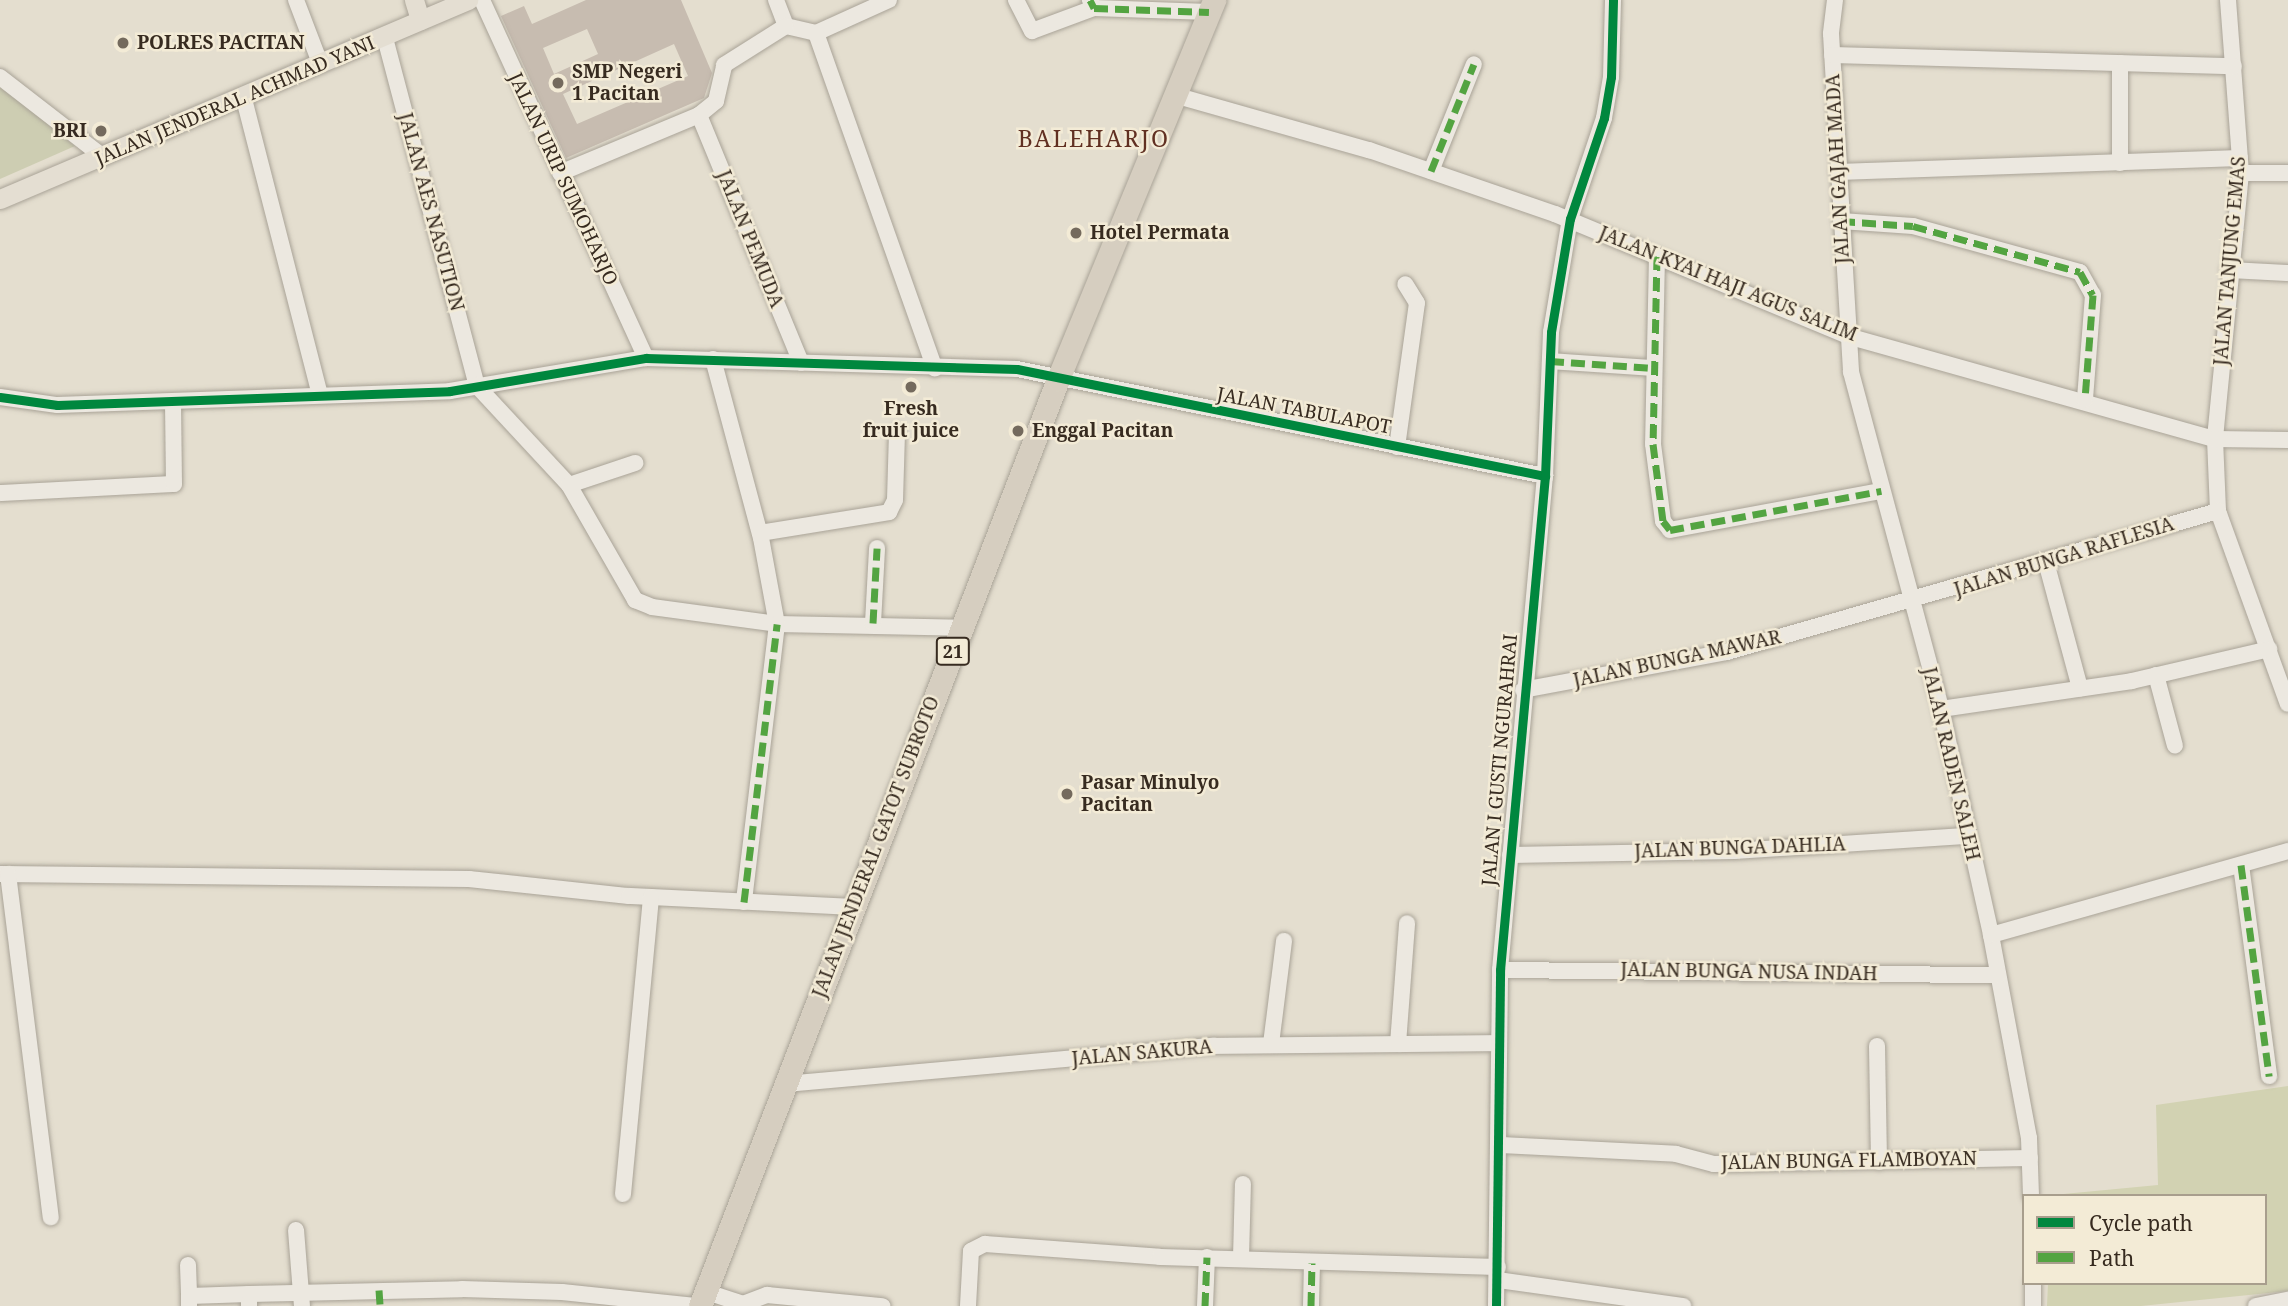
<!DOCTYPE html>
<html>
<head>
<meta charset="utf-8">
<style>
	body { margin:0 }
	#map { position:relative; width:2288px; height:1306px; overflow:hidden; background:#e4decf; font-family:"Noto Serif",serif }
	div>[style] { position:absolute }
	.green>* { inset:0; background:#d2d2b2 }
	.cemetery>* { inset:0; background:#cdcdb2 }
	.building>* { inset:0; background:#c7bcb0 }
	.roads { filter:drop-shadow(0 0 2px #a9a397) drop-shadow(0 0 2px #a9a397) }
	.minor>* { height:16px; margin:-8px; padding:0 8px; transform-origin:8px; border-radius:8px; background:#ece8e0 }
	.major>* { height:19px; margin:-9.5px; padding:0 9.5px; transform-origin:9.5px; border-radius:9.5px; background:#e4ded2 }
	.highway>* { height:23px; margin:-11.5px; padding:0 11.5px; transform-origin:11.5px; border-radius:11.5px; background:#d6cec0 }
	.quiet>* { height:7px; margin-top:-3.5px; transform-origin:0; background:repeating-linear-gradient(90deg,#53a441 0 14px,transparent 0 21px) }
	.cycleway>* { height:9px; margin:-4.5px; padding:0 4.5px; transform-origin:4.5px; border-radius:4.5px; background:#00873e }
	.dots>* { width:19px; height:19px; translate:-50% -50%; box-sizing:border-box; border:4px solid #f3ebd6; border-radius:50% }
	span { translate:-50% -50%; white-space:nowrap; text-align:center; line-height:1.15; -webkit-text-stroke:5px #f3ebd6; paint-order:stroke }
	.shield-label span { padding:2px 5px; background:#f3ebd6; border:2px solid; border-radius:5px; -webkit-text-stroke-width:0 }
	.shield-label { font-size:18px; color:#372b20; font-weight:700 }
	.poi-label { font-size:19px; color:#372b20; font-weight:700 }
	.left { translate:0 -50%; text-align:left }
	.right { translate:-100% -50%; text-align:right }
	.street-label { font-size:19px; color:#372b20 }
	.quarter-label { font-size:23px; color:#613022; letter-spacing:2px }
	.legend { position:absolute; left:2022px; top:1194px; width:245px; height:91px; box-sizing:border-box; background:#f3ebd6; border:2px solid #a89e8d; margin:0; padding:9px 12px; list-style:none; font-size:21px; color:#372b20 }
	.legend li { display:flex; align-items:center; gap:14px; height:35px }
	.legend b { width:35px; border:2px solid #a89e8d }
</style>
</head>
<body>
<div id="map">
	<div class="green">
		<i style="clip-path:polygon(2288px 1086px,2288px 1291px,2141px 1306px,2047px 1306px,2048px 1283px,2265px 1283px,2265px 1196px,2053px 1195px,2158px 1185px,2156px 1105px)"></i>
	</div>
	<div class="cemetery">
		<i style="clip-path:polygon(0 84px,75px 146px,0 179px)"></i>
	</div>
	<div class="building">
		<i style="clip-path:polygon(evenodd,586px 0,681px 0,712px 73px,704px 98px,566px 158px,501px 16px,524px 6px,532px 24px,586px 0,587px 29px,598px 54px,554px 74px,543px 48px,587px 29px,586px 0,674px 44px,688px 76px,577px 124px,563px 94px,674px 44px)"></i>
	</div>
	<div class="roads">
		<div class="minor">
			<i style="left:296px;top:0;width:67px;rotate:69.1deg"></i>
			<i style="left:482px;top:0;width:394px;rotate:65.4deg"></i>
			<i style="left:776px;top:0;width:28px;rotate:69deg"></i>
			<i style="left:786px;top:26px;width:31px;rotate:13deg"></i>
			<i style="left:816px;top:33px;width:80px;rotate:-24.3deg"></i>
			<i style="left:1016px;top:0;width:35px;rotate:63deg"></i>
			<i style="left:1032px;top:31px;width:66px;rotate:-20.4deg"></i>
			<i style="left:1090px;top:0;width:9px;rotate:63deg"></i>
			<i style="left:1094px;top:8px;width:115px;rotate:2deg"></i>
			<i style="left:1835px;top:0;width:34px;rotate:97deg"></i>
			<i style="left:1831px;top:34px;width:339px;rotate:86.6deg"></i>
			<i style="left:1851px;top:372px;width:349px;rotate:75deg"></i>
			<i style="left:1941px;top:709px;width:231px;rotate:77.5deg"></i>
			<i style="left:1991px;top:935px;width:207px;rotate:79.4deg"></i>
			<i style="left:2029px;top:1138px;width:58px;rotate:88deg"></i>
			<i style="left:2228px;top:0;width:173px;rotate:85.7deg"></i>
			<i style="left:2241px;top:173px;width:267px;rotate:95.6deg"></i>
			<i style="left:2215px;top:439px;width:72px;rotate:87.6deg"></i>
			<i style="left:2218px;top:511px;width:205px;rotate:70.1deg"></i>
			<i style="left:816px;top:33px;width:356px;rotate:70.5deg"></i>
			<i style="left:385px;top:38px;width:360px;rotate:75.2deg"></i>
			<i style="left:477px;top:386px;width:135px;rotate:47.1deg"></i>
			<i style="left:569px;top:485px;width:133px;rotate:60.1deg"></i>
			<i style="left:635px;top:600px;width:18px;rotate:22deg"></i>
			<i style="left:652px;top:607px;width:126px;rotate:7.7deg"></i>
			<i style="left:777px;top:624px;width:184px;rotate:1.2deg"></i>
			<i style="left:1832px;top:55px;width:402px;rotate:1.6deg"></i>
			<i style="left:0;top:77px;width:130px;rotate:37.8deg"></i>
			<i style="left:1174px;top:95px;width:203px;rotate:15.8deg"></i>
			<i style="left:1369px;top:150px;width:197px;rotate:19deg"></i>
			<i style="left:1555px;top:214px;width:321px;rotate:22.6deg"></i>
			<i style="left:1851px;top:337px;width:378px;rotate:15.7deg"></i>
			<i style="left:2215px;top:439px;width:73px;rotate:0.8deg"></i>
			<i style="left:244px;top:99px;width:305px;rotate:75.6deg"></i>
			<i style="left:699px;top:115px;width:268px;rotate:67.6deg"></i>
			<i style="left:2120px;top:163px;width:100px;rotate:-90deg"></i>
			<i style="left:1431px;top:171px;width:115px;rotate:-68.1deg"></i>
			<i style="left:1838px;top:172px;width:402px;rotate:-2deg"></i>
			<i style="left:560px;top:173px;width:151px;rotate:-22.6deg"></i>
			<i style="left:699px;top:115px;width:22px;rotate:-39deg"></i>
			<i style="left:716px;top:101px;width:37px;rotate:-77deg"></i>
			<i style="left:724px;top:65px;width:73px;rotate:-32.2deg"></i>
			<i style="left:2241px;top:173px;width:47px"></i>
			<i style="left:1841px;top:221px;width:72px;rotate:4deg"></i>
			<i style="left:1913px;top:226px;width:173px;rotate:15.4deg"></i>
			<i style="left:2080px;top:272px;width:26px;rotate:61deg"></i>
			<i style="left:2093px;top:295px;width:105px;rotate:94.4deg"></i>
			<i style="left:1657px;top:256px;width:188px;rotate:91.2deg"></i>
			<i style="left:1653px;top:444px;width:78px;rotate:82.6deg"></i>
			<i style="left:1663px;top:521px;width:11px;rotate:52deg"></i>
			<i style="left:1670px;top:530px;width:215px;rotate:-10.5deg"></i>
			<i style="left:2229px;top:270px;width:59px;rotate:2.9deg"></i>
			<i style="left:713px;top:359px;width:185px;rotate:75deg"></i>
			<i style="left:761px;top:538px;width:87px;rotate:79.5deg"></i>
			<i style="left:777px;top:624px;width:280px;rotate:96.8deg"></i>
			<i style="left:1550px;top:361px;width:104px;rotate:3.9deg"></i>
			<i style="left:0;top:397px;width:58px;rotate:8deg"></i>
			<i style="left:57px;top:405px;width:393px;rotate:-2deg"></i>
			<i style="left:450px;top:391px;width:199px;rotate:-9.6deg"></i>
			<i style="left:646px;top:358px;width:371px;rotate:1.7deg"></i>
			<i style="left:1017px;top:369px;width:539px;rotate:11.46deg"></i>
			<i style="left:1397px;top:447px;width:145px;rotate:-82.1deg"></i>
			<i style="left:1417px;top:303px;width:22px;rotate:-122deg"></i>
			<i style="left:569px;top:485px;width:70px;rotate:-18.4deg"></i>
			<i style="left:0;top:493px;width:174px;rotate:-3deg"></i>
			<i style="left:174px;top:484px;width:82px;rotate:-90.7deg"></i>
			<i style="left:760px;top:533px;width:131px;rotate:-9.2deg"></i>
			<i style="left:889px;top:512px;width:13px;rotate:-63deg"></i>
			<i style="left:895px;top:500px;width:67px;rotate:-88.3deg"></i>
			<i style="left:2046px;top:562px;width:131px;rotate:74.9deg"></i>
			<i style="left:873px;top:623px;width:75px;rotate:-86.9deg"></i>
			<i style="left:2156px;top:675px;width:73px;rotate:75deg"></i>
			<i style="left:1523px;top:690px;width:208px;rotate:-10.6deg"></i>
			<i style="left:1727px;top:652px;width:511px;rotate:-16.02deg"></i>
			<i style="left:1941px;top:709px;width:193px;rotate:-8.3deg"></i>
			<i style="left:2132px;top:681px;width:141px;rotate:-13.1deg"></i>
			<i style="left:1510px;top:855px;width:224px;rotate:-1deg"></i>
			<i style="left:1734px;top:851px;width:235px;rotate:-3.7deg"></i>
			<i style="left:2241px;top:865px;width:213px;rotate:82.4deg"></i>
			<i style="left:0;top:874px;width:469px;rotate:0.6deg"></i>
			<i style="left:469px;top:879px;width:161px;rotate:6.1deg"></i>
			<i style="left:629px;top:896px;width:222px;rotate:2.8deg"></i>
			<i style="left:8px;top:874px;width:346px;rotate:82.9deg"></i>
			<i style="left:1991px;top:935px;width:309px;rotate:-15.8deg"></i>
			<i style="left:1500px;top:970px;width:498px;rotate:0.6deg"></i>
			<i style="left:1271px;top:1044px;width:104px;rotate:-82.8deg"></i>
			<i style="left:1398px;top:1044px;width:121px;rotate:-85.7deg"></i>
			<i style="left:1877px;top:1046px;width:116px;rotate:89deg"></i>
			<i style="left:785px;top:1084px;width:430px;rotate:-5.1deg"></i>
			<i style="left:1213px;top:1046px;width:286px;rotate:-0.6deg"></i>
			<i style="left:1501px;top:1145px;width:175px;rotate:2.9deg"></i>
			<i style="left:1676px;top:1154px;width:39px;rotate:15deg"></i>
			<i style="left:1714px;top:1164px;width:316px;rotate:-1.1deg"></i>
			<i style="left:623px;top:1194px;width:298px;rotate:-84.6deg"></i>
			<i style="left:296px;top:1230px;width:76px;rotate:85.5deg"></i>
			<i style="left:1241px;top:1258px;width:74px;rotate:-88.5deg"></i>
			<i style="left:188px;top:1265px;width:31px;rotate:88deg"></i>
			<i style="left:1498px;top:1280px;width:187px;rotate:8deg"></i>
			<i style="left:2033px;top:1283px;width:23px;rotate:90deg"></i>
			<i style="left:704px;top:1291px;width:41px;rotate:18.4deg"></i>
			<i style="left:743px;top:1304px;width:26px;rotate:-21deg"></i>
			<i style="left:767px;top:1295px;width:116px;rotate:5.5deg"></i>
			<i style="left:189px;top:1306px;width:10px;rotate:-90deg"></i>
			<i style="left:189px;top:1296px;width:60px;rotate:-1.9deg"></i>
			<i style="left:249px;top:1306px;width:12px;rotate:-90deg"></i>
			<i style="left:249px;top:1294px;width:213px;rotate:-1.3deg"></i>
			<i style="left:462px;top:1289px;width:100px;rotate:1.7deg"></i>
			<i style="left:562px;top:1292px;width:134px;rotate:6deg"></i>
			<i style="left:968px;top:1306px;width:55px;rotate:-86.9deg"></i>
			<i style="left:971px;top:1251px;width:16px;rotate:-27deg"></i>
			<i style="left:985px;top:1244px;width:175px;rotate:4.2deg"></i>
			<i style="left:1160px;top:1257px;width:338px;rotate:1.7deg"></i>
			<i style="left:1205px;top:1306px;width:49px;rotate:-87.7deg"></i>
			<i style="left:1311px;top:1306px;width:43px;rotate:-88.7deg"></i>
			<i style="left:1496px;top:1306px;width:336px;rotate:-89.3deg"></i>
			<i style="left:1500px;top:970px;width:496px;rotate:-84.8deg"></i>
			<i style="left:1545px;top:476px;width:144px;rotate:-87.6deg"></i>
			<i style="left:1551px;top:332px;width:115px;rotate:-80.5deg"></i>
			<i style="left:1570px;top:219px;width:107px;rotate:-71.4deg"></i>
			<i style="left:1604px;top:118px;width:42px;rotate:-80.3deg"></i>
			<i style="left:1611px;top:77px;width:77px;rotate:-88.5deg"></i>
			<i style="left:2256px;top:1306px;width:33px;rotate:-11deg"></i>
		</div>
		<div class="major">
			<i style="left:414px;top:0;width:21px;rotate:73deg"></i>
			<i style="left:0;top:199px;width:509px;rotate:-23.04deg"></i>
		</div>
		<div class="highway">
			<i style="left:700px;top:1306px;width:994px;rotate:-68.88deg"></i>
			<i style="left:1058px;top:379px;width:410px;rotate:-67.6deg"></i>
		</div>
	</div>
	<div class="quiet">
		<i style="left:1090px;top:0;width:9px;rotate:63deg"></i>
		<i style="left:1094px;top:8px;width:115px;rotate:2deg"></i>
		<i style="left:1431px;top:171px;width:115px;rotate:-68.1deg"></i>
		<i style="left:1841px;top:221px;width:72px;rotate:4deg"></i>
		<i style="left:1913px;top:226px;width:173px;rotate:15.4deg"></i>
		<i style="left:2080px;top:272px;width:26px;rotate:61deg"></i>
		<i style="left:2093px;top:295px;width:105px;rotate:94.4deg"></i>
		<i style="left:1657px;top:256px;width:188px;rotate:91.2deg"></i>
		<i style="left:1653px;top:444px;width:78px;rotate:82.6deg"></i>
		<i style="left:1663px;top:521px;width:11px;rotate:52deg"></i>
		<i style="left:1670px;top:530px;width:215px;rotate:-10.5deg"></i>
		<i style="left:1550px;top:361px;width:104px;rotate:3.9deg"></i>
		<i style="left:873px;top:623px;width:75px;rotate:-86.9deg"></i>
		<i style="left:2241px;top:865px;width:213px;rotate:82.4deg"></i>
		<i style="left:744px;top:902px;width:280px;rotate:-83.2deg"></i>
		<i style="left:379px;top:1290px;width:16px;rotate:86deg"></i>
		<i style="left:1205px;top:1306px;width:49px;rotate:-87.7deg"></i>
		<i style="left:1311px;top:1306px;width:43px;rotate:-88.7deg"></i>
	</div>
	<div class="cycleway">
		<i style="left:0;top:397px;width:58px;rotate:8deg"></i>
		<i style="left:57px;top:405px;width:393px;rotate:-2deg"></i>
		<i style="left:450px;top:391px;width:199px;rotate:-9.6deg"></i>
		<i style="left:646px;top:358px;width:371px;rotate:1.7deg"></i>
		<i style="left:1017px;top:369px;width:539px;rotate:11.46deg"></i>
		<i style="left:1496px;top:1306px;width:336px;rotate:-89.3deg"></i>
		<i style="left:1500px;top:970px;width:496px;rotate:-84.8deg"></i>
		<i style="left:1545px;top:476px;width:144px;rotate:-87.6deg"></i>
		<i style="left:1551px;top:332px;width:115px;rotate:-80.5deg"></i>
		<i style="left:1570px;top:219px;width:107px;rotate:-71.4deg"></i>
		<i style="left:1604px;top:118px;width:42px;rotate:-80.3deg"></i>
		<i style="left:1611px;top:77px;width:77px;rotate:-88.5deg"></i>
	</div>
	<div class="dots">
		<i style="left:123px;top:43px;background:#746a5d"></i>
		<i style="left:558px;top:83px;background:#746a5d"></i>
		<i style="left:101px;top:131px;background:#746a5d"></i>
		<i style="left:1076px;top:233px;background:#746a5d"></i>
		<i style="left:911px;top:387px;background:#746a5d"></i>
		<i style="left:1018px;top:431px;background:#746a5d"></i>
		<i style="left:1067px;top:794px;background:#746a5d"></i>
	</div>
	<div class="shield-label">
		<span style="left:953px;top:651px">21</span>
	</div>
	<div class="poi-label">
		<span class="left" style="left:137px;top:43px">POLRES PACITAN</span>
		<span class="left" style="left:572px;top:83px">SMP Negeri<br>1 Pacitan</span>
		<span class="right" style="left:87px;top:131px">BRI</span>
		<span class="left" style="left:1090px;top:233px">Hotel Permata</span>
		<span style="left:911px;top:420px">Fresh<br>fruit juice</span>
		<span class="left" style="left:1032px;top:431px">Enggal Pacitan</span>
		<span class="left" style="left:1081px;top:794px">Pasar Minulyo<br>Pacitan</span>
	</div>
	<div class="street-label">
		<span style="left:235px;top:101px;rotate:-23deg">JALAN JENDERAL ACHMAD YANI</span>
		<span style="left:1838px;top:169px;rotate:-93deg">JALAN GAJAH MADA</span>
		<span style="left:563px;top:179px;rotate:65deg">JALAN URIP SUMOHARJO</span>
		<span style="left:431px;top:212px;rotate:75deg">JALAN AES NASUTION</span>
		<span style="left:750px;top:239px;rotate:68deg">JALAN PEMUDA</span>
		<span style="left:2230px;top:261px;rotate:-85deg">JALAN TANJUNG EMAS</span>
		<span style="left:1728px;top:284px;rotate:22deg">JALAN KYAI HAJI AGUS SALIM</span>
		<span style="left:1304px;top:411px;rotate:11deg">JALAN TABULAPOT</span>
		<span style="left:2064px;top:557px;rotate:-17deg">JALAN BUNGA RAFLESIA</span>
		<span style="left:1677px;top:659px;rotate:-12deg">JALAN BUNGA MAWAR</span>
		<span style="left:1500px;top:760px;rotate:-85deg">JALAN I GUSTI NGURAHRAI</span>
		<span style="left:1951px;top:764px;rotate:77deg">JALAN RADEN SALEH</span>
		<span style="left:876px;top:847px;rotate:-69deg">JALAN JENDERAL GATOT SUBROTO</span>
		<span style="left:1740px;top:848px;rotate:-2deg">JALAN BUNGA DAHLIA</span>
		<span style="left:1749px;top:972px;rotate:1deg">JALAN BUNGA NUSA INDAH</span>
		<span style="left:1142px;top:1053px;rotate:-5deg">JALAN SAKURA</span>
		<span style="left:1849px;top:1161px;rotate:-1deg">JALAN BUNGA FLAMBOYAN</span>
	</div>
	<div class="quarter-label">
		<span style="left:1094px;top:138px">BALEHARJO</span>
	</div>
	<ul class="legend">
	<li><b style="height:9px;background:#00873e"></b>Cycle path</li>
	<li><b style="height:9px;background:#53a441"></b>Path</li>
	</ul>
</div>
</body>
</html>
